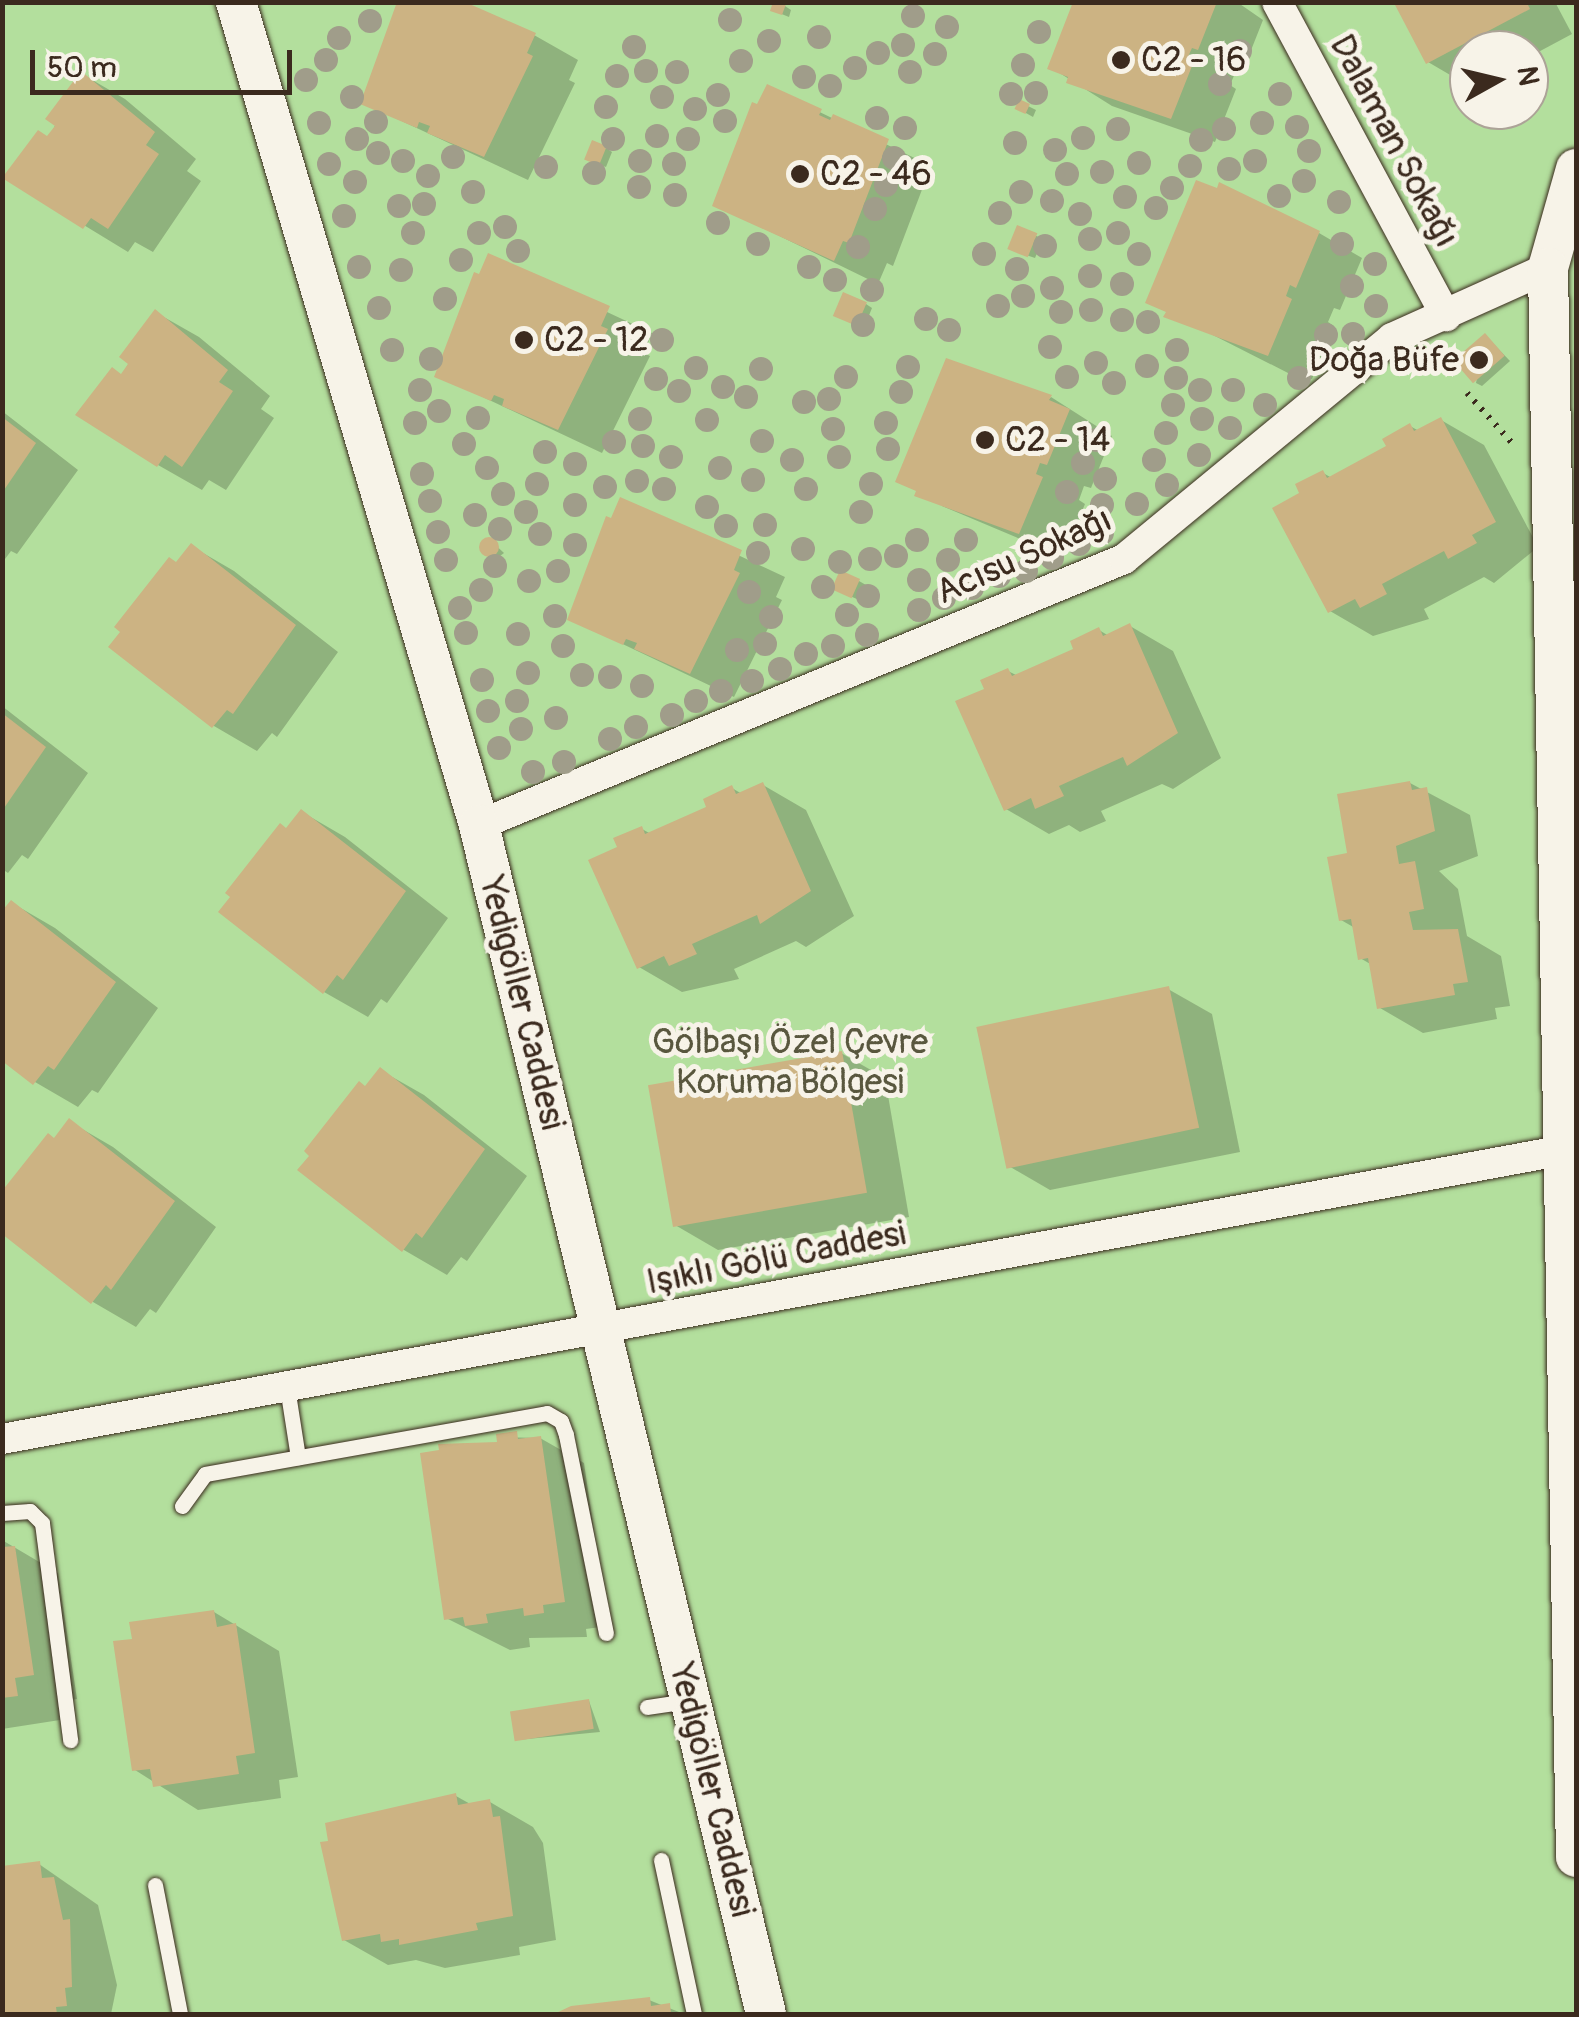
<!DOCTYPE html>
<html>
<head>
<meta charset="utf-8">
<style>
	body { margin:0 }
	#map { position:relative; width:1579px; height:2017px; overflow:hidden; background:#f7f3e8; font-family:Pangolin,sans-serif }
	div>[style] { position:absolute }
	.green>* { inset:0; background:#b3df9d }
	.shadow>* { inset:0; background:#0003 }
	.building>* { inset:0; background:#ccb383; transform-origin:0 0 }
	.round { border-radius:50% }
	.path>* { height:6px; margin-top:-3px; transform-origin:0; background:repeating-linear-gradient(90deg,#3b2a1e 0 2.5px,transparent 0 10.5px) }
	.roads { filter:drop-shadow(0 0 2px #3b2a1e) drop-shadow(0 0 2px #3b2a1e) }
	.lane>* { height:15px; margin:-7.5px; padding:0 7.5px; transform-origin:7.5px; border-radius:7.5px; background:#f7f3e8 }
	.street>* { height:30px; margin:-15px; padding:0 15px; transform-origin:15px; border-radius:15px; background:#f7f3e8 }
	.secondary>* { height:40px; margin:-20px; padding:0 20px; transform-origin:20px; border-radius:20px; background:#f7f3e8 }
	.trees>* { width:24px; height:24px; margin:-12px; border-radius:50%; background:#a09d8a }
	.dots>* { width:28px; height:28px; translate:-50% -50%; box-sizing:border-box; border:5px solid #f7f3e8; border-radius:50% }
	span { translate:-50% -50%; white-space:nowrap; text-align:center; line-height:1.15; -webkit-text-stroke:10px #f7f3e8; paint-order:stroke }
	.poi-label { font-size:35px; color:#3b2a1e }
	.left { translate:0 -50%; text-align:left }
	.right { translate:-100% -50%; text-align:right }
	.street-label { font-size:35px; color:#3b2a1e }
	.park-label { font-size:35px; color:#59573e }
	.frame { position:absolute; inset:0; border:5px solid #3b2a1e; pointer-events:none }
	.north { position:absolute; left:1449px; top:30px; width:100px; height:100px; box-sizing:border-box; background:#f7f3e8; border:2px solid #aca397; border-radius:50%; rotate:82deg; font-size:28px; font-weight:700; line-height:40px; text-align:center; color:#3b2a1e }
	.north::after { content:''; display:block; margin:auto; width:35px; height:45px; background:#3b2a1e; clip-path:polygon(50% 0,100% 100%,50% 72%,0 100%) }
	.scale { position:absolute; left:30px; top:50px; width:262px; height:45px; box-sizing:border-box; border:5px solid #3b2a1e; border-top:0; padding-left:12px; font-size:30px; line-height:35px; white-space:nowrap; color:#3b2a1e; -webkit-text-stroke:8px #f7f3e8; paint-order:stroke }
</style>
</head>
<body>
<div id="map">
	<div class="green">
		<i style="clip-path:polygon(evenodd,3px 3px,1576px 3px,1576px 2014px,3px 2014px,3px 3px,1469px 50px,1529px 50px,1529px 110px,1469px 110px,1469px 50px)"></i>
	</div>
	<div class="shadow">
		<i style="clip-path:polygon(1076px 2px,1237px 2px,1263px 20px,1242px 73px,1236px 71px,1230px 85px,1236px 89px,1215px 142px,1112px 106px,1050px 67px)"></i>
		<i style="clip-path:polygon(1396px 2px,1555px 2px,1572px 34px,1529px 57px,1529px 50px,1469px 50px,1469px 86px,1428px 62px)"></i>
		<i style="clip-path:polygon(785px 6px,791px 10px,789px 17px,779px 13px)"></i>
		<i style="clip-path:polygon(534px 35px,578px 60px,569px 80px,575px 83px,528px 180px,363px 103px)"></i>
		<i style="clip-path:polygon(82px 74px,125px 99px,196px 159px,187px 171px,201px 181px,153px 252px,135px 242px,128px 252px,5px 177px,48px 139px)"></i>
		<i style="clip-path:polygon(768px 87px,931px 166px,893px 266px,887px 263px,878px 284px,716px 205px,753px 105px,758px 108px)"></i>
		<i style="clip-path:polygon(1020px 102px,1036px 110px,1033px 117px,1017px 108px)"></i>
		<i style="clip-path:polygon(606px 148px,612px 152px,606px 167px,593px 162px)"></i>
		<i style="clip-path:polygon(1019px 228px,1043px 239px,1035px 258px,1017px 252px)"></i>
		<i style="clip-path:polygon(1319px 233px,1362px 258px,1340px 310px,1334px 308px,1328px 322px,1334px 326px,1312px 379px,1288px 373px,1148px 302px)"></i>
		<i style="clip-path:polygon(489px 257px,652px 333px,644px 353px,650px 356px,602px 453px,438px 376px)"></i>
		<i style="clip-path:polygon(866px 304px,872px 308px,864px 328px,843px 318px)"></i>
		<i style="clip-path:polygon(155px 312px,199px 337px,270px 396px,261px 409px,274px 418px,226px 490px,209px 480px,202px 490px,158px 465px,122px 376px)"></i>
		<i style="clip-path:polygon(1486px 336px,1510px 361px,1482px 386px,1476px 383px)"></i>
		<i style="clip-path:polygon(1051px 397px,1112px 436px,1091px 488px,1084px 486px,1079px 500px,1085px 504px,1063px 557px,942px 506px)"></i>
		<i style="clip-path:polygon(2px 411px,78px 470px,17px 554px,11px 551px,2px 563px)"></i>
		<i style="clip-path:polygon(1441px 420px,1484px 445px,1538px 547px,1494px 583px,1484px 577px,1424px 609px,1429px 619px,1373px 636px,1330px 611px,1303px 494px,1323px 473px,1332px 478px,1390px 447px,1410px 426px,1419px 431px)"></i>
		<i style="clip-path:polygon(621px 500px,785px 577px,776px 597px,782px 600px,734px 697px,570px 619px)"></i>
		<i style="clip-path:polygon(490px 540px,504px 553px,496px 559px,483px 545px)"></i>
		<i style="clip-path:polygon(191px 546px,234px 571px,338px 652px,277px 737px,272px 733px,257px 751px,214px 726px,112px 646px)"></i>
		<i style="clip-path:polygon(859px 581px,866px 585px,859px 600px,841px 592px)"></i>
		<i style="clip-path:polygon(1130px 626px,1173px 651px,1221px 758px,1173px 789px,1162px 784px,1101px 811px,1106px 821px,1080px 832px,1069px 825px,1049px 834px,1006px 809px,987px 690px,1008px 671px,1018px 676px,1077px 650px,1099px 630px,1109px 636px)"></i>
		<i style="clip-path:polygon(2px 706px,88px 773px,28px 859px,22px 855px,8px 873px,2px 869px)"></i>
		<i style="clip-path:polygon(1410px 783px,1470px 815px,1478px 856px,1439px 871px,1458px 889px,1467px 936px,1501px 956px,1510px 1006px,1495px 1008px,1497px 1019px,1423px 1033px,1380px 1008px,1372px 965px,1360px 958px,1355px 928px,1341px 920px,1350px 855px)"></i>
		<i style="clip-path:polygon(763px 785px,806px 810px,854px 916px,806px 947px,796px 941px,734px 969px,739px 979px,682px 992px,639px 967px,620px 848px,642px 829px,651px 834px,710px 808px,732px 788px,742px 794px)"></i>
		<i style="clip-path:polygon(302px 812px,345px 837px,448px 918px,387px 1003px,381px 999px,368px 1017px,324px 992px,222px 912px)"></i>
		<i style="clip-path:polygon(12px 903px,55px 928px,158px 1008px,98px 1093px,92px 1090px,78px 1107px,35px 1082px)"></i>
		<i style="clip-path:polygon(1168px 989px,1212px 1014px,1240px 1152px,1050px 1190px,1007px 1165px)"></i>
		<i style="clip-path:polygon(841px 1053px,885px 1078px,909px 1217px,718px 1250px,675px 1225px)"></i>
		<i style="clip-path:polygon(380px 1070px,424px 1095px,527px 1176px,467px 1261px,461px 1257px,447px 1275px,404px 1250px,301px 1170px)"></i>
		<i style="clip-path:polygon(70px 1122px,113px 1147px,216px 1227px,156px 1313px,150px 1309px,136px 1327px,93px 1302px,56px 1140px)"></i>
		<i style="clip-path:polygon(499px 1437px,540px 1438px,584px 1463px,608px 1626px,586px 1629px,587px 1637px,529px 1638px,530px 1647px,510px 1650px,446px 1618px)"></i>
		<i style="clip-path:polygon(2px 1540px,58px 1573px,77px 1699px,58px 1702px,60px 1720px,2px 1729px)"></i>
		<i style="clip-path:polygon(214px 1612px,279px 1651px,298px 1777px,279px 1780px,281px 1798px,198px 1810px,135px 1770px,135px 1641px)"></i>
		<i style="clip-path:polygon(589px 1701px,600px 1732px,517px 1740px)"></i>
		<i style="clip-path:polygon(456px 1796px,472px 1805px,490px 1802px,533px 1827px,543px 1843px,556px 1940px,519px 1947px,520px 1955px,445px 1968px,416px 1960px,388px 1965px,344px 1940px)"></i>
		<i style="clip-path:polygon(39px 1864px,98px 1905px,117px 1985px,111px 2014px,2px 2014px,2px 1868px)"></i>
		<i style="clip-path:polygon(649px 2000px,684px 2014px,554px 2014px)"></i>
	</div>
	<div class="building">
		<i style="clip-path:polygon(397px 2px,465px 2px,536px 33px,527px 53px,533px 56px,484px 157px,427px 133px,430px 126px,419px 122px,417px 128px,360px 104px)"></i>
		<i style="clip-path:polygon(773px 2px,786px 4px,782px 15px,770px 11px)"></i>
		<i style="clip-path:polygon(1073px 2px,1217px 2px,1198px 50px,1192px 48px,1187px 59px,1194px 61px,1171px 119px,1066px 83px,1068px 77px,1047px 69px)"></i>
		<i style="clip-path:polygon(1394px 3px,1527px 3px,1530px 9px,1426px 64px)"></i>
		<i style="clip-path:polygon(81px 71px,155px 132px,146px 145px,159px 154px,108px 229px,91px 218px,83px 229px,2px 178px,38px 130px,47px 136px,55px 126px,45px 119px)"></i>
		<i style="clip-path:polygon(767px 84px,822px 109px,819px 115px,830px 120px,833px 114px,889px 139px,849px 243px,843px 241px,834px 261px,712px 206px,752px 102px,757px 104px)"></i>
		<i style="left:1019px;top:99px;width:12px;height:11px;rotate:24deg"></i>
		<i style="left:592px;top:140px;width:16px;height:21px;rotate:22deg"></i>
		<i style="clip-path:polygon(1196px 180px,1217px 188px,1219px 182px,1320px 231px,1296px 288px,1290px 285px,1286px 296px,1292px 299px,1268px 356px,1163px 317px,1166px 312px,1145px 303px)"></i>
		<i style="left:1017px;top:225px;width:22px;height:26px;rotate:22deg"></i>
		<i style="clip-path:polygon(488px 253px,610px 306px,601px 326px,608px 329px,558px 430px,502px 406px,504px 399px,494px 395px,491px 401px,434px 377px,474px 272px,479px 274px)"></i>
		<i style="left:843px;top:292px;width:26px;height:26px;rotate:23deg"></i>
		<i style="clip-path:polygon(155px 309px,228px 370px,219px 382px,233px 391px,182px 467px,165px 455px,157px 467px,75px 415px,112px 367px,121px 374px,128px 364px,119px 357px)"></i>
		<i style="left:1485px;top:333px;width:30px;height:42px;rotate:49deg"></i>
		<i style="clip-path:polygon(946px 358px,1052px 395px,1049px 400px,1070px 409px,1047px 465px,1040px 463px,1036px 474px,1043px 477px,1019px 534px,914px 496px,916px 491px,895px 482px)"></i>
		<i style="clip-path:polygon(2px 417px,36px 443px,2px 493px)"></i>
		<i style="clip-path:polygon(1441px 417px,1496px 522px,1472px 535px,1477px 543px,1448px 559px,1444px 551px,1382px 584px,1387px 594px,1360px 608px,1355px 599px,1328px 613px,1272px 508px,1299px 493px,1295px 484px,1323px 470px,1327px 478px,1386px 446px,1382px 439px,1410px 423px,1414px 431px)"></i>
		<i style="clip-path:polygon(620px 497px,742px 550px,734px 570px,740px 573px,690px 674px,634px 649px,637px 643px,626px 639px,623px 645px,567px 620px,606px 516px,611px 518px)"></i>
		<i class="round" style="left:479px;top:537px;width:20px;height:20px"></i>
		<i style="clip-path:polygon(191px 543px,296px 625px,233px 714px,227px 710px,212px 728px,108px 647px,120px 632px,114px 627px,169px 557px,176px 562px)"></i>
		<i style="left:840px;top:570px;width:22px;height:21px;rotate:24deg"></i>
		<i style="clip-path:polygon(1130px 623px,1178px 733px,1127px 766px,1123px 757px,1059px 786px,1064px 796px,1035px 809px,1031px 798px,1004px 811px,955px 701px,984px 689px,980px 680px,1008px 668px,1012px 676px,1073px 649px,1070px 641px,1099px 627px,1103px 636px)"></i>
		<i style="clip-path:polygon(2px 713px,46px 747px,2px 811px)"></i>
		<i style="clip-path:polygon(1410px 781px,1412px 790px,1427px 787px,1435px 831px,1396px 846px,1399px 864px,1415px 861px,1424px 909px,1409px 912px,1413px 930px,1458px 929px,1468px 982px,1453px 984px,1455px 995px,1377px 1009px,1368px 958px,1358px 960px,1351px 919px,1339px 921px,1327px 857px,1347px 853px,1337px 794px)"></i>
		<i style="clip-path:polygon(763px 782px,811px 891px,760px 924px,757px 915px,692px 944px,697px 954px,669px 966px,664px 956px,637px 969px,588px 860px,617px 847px,613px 838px,642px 826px,645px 834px,706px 807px,703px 799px,732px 785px,736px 794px)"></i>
		<i style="clip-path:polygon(301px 809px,406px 891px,343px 980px,337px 975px,323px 994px,218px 912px,230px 897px,225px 893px,280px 823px,286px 828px)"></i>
		<i style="clip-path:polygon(11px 900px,116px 982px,54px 1070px,48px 1066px,33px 1085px,2px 1061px,2px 911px)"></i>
		<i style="left:1169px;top:986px;width:145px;height:197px;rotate:78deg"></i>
		<i style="left:842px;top:1051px;width:144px;height:197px;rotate:80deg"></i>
		<i style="clip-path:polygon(380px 1067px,485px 1149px,422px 1238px,416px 1233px,402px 1252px,297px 1170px,309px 1156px,304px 1151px,359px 1081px,365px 1086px)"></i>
		<i style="clip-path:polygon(69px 1118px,175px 1201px,111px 1290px,106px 1285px,91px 1304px,2px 1234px,2px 1191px,48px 1133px,54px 1138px)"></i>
		<i style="clip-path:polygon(517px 1431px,518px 1439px,541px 1436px,565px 1602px,543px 1605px,544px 1613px,524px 1616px,523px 1608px,486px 1614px,488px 1623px,465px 1626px,463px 1617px,444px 1620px,420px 1453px,439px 1450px,438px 1444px,497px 1442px,496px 1434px)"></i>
		<i style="clip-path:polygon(15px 1546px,34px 1675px,15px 1678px,18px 1696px,2px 1698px,2px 1547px)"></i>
		<i style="clip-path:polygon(214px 1610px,217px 1627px,236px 1623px,255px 1753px,236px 1756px,239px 1774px,153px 1787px,150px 1769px,132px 1771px,113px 1641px,132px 1639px,129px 1622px)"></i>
		<i style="left:589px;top:1699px;width:30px;height:80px;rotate:81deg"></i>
		<i style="clip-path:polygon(456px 1793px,458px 1805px,490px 1799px,493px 1817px,500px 1816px,513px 1916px,476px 1923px,478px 1930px,399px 1945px,399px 1939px,381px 1942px,380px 1934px,342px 1941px,320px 1842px,328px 1841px,325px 1823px)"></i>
		<i style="clip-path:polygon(40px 1861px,42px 1878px,54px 1877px,63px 1920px,70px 1919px,72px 1987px,65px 1988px,67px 2006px,56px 2007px,57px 2014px,2px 2014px,2px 1866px)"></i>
		<i style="clip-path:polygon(650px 1997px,651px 2006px,670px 2003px,671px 2014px,554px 2014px,571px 2006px)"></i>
	</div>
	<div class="path">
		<i style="left:1467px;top:393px;width:69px;rotate:48deg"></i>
	</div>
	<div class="roads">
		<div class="lane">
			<i style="left:287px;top:1387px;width:71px;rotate:81.1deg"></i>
			<i style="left:182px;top:1506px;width:39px;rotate:-54deg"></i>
			<i style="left:205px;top:1474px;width:347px;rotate:-10.1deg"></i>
			<i style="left:547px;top:1413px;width:16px;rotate:30deg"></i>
			<i style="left:561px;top:1421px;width:15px;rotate:70deg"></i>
			<i style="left:566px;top:1435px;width:202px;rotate:78.6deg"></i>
			<i style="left:2px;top:1513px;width:28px;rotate:-4deg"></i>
			<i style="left:30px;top:1511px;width:17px;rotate:45deg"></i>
			<i style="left:42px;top:1523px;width:219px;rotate:82.6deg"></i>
			<i style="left:647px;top:1707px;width:40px;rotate:-8.5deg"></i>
			<i style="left:661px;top:1860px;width:157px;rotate:77.9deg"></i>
			<i style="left:155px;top:1885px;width:131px;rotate:79deg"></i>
		</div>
		<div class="street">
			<i style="left:1277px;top:2px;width:357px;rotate:61.7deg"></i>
			<i style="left:479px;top:825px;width:698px;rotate:-22.41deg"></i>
			<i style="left:1124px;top:559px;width:347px;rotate:-39.5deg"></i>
			<i style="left:1392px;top:338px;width:171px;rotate:-24.2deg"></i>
			<i style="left:2px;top:1439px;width:1589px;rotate:-10.48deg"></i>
		</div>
		<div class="secondary">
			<i style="left:236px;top:2px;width:858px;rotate:73.55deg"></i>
			<i style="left:479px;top:825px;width:1223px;rotate:76.43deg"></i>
			<i style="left:1576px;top:169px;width:103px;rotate:105.8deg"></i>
			<i style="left:1548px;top:268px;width:1589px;rotate:88.99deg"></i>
		</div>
	</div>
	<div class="trees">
		<i style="left:913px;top:16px"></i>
		<i style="left:730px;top:20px"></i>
		<i style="left:370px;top:21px"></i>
		<i style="left:947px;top:27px"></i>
		<i style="left:1039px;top:32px"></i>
		<i style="left:819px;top:37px"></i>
		<i style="left:339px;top:38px"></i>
		<i style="left:769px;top:41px"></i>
		<i style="left:903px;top:45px"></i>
		<i style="left:634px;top:47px"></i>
		<i style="left:1240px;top:51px"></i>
		<i style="left:878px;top:53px"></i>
		<i style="left:935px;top:54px"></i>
		<i style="left:326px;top:60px"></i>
		<i style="left:741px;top:61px"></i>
		<i style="left:1023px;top:65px"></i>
		<i style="left:855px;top:68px"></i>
		<i style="left:646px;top:71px"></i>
		<i style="left:677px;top:72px"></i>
		<i style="left:910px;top:72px"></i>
		<i style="left:617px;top:76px"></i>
		<i style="left:804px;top:77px"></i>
		<i style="left:306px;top:80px"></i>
		<i style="left:1220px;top:84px"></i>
		<i style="left:830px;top:86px"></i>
		<i style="left:1036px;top:93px"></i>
		<i style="left:1011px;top:94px"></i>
		<i style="left:1280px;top:94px"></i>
		<i style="left:718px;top:95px"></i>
		<i style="left:352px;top:97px"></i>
		<i style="left:662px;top:97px"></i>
		<i style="left:606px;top:107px"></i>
		<i style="left:695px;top:109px"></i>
		<i style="left:877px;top:118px"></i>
		<i style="left:725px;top:121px"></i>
		<i style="left:376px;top:122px"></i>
		<i style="left:319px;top:123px"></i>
		<i style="left:1262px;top:123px"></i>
		<i style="left:1297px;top:127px"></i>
		<i style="left:905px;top:128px"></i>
		<i style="left:1118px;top:129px"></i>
		<i style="left:1224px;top:129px"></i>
		<i style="left:657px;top:136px"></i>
		<i style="left:1083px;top:138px"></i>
		<i style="left:357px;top:139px"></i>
		<i style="left:613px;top:139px"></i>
		<i style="left:688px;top:139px"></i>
		<i style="left:1201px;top:140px"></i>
		<i style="left:1015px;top:143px"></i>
		<i style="left:1055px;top:150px"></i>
		<i style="left:1309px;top:151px"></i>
		<i style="left:378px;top:153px"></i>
		<i style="left:453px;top:157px"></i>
		<i style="left:894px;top:158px"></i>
		<i style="left:403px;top:161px"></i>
		<i style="left:640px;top:161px"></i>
		<i style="left:1255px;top:161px"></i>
		<i style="left:1139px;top:163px"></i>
		<i style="left:329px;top:164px"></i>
		<i style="left:674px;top:164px"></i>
		<i style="left:1190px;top:166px"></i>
		<i style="left:546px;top:167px"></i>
		<i style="left:1229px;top:169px"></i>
		<i style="left:1102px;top:172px"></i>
		<i style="left:594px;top:173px"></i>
		<i style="left:1067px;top:174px"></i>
		<i style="left:428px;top:176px"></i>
		<i style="left:1304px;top:181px"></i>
		<i style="left:355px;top:182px"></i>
		<i style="left:886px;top:185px"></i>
		<i style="left:639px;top:187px"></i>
		<i style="left:1172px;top:188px"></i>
		<i style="left:473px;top:192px"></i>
		<i style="left:1021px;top:192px"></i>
		<i style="left:675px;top:195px"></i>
		<i style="left:1279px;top:196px"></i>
		<i style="left:1125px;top:197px"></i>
		<i style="left:1052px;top:201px"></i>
		<i style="left:1339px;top:202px"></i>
		<i style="left:424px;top:204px"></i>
		<i style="left:399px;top:206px"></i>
		<i style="left:1156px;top:208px"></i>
		<i style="left:875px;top:209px"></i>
		<i style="left:1000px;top:213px"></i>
		<i style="left:1080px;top:214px"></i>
		<i style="left:344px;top:216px"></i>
		<i style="left:718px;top:223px"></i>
		<i style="left:505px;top:227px"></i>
		<i style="left:413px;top:233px"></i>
		<i style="left:479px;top:233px"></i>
		<i style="left:1118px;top:233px"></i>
		<i style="left:1090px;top:239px"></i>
		<i style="left:758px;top:244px"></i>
		<i style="left:1342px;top:244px"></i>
		<i style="left:1045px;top:246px"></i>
		<i style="left:858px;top:247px"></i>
		<i style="left:518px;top:251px"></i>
		<i style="left:984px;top:254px"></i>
		<i style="left:1139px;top:254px"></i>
		<i style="left:461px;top:260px"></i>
		<i style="left:1375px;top:264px"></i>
		<i style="left:359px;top:267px"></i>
		<i style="left:809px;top:267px"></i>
		<i style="left:1017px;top:269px"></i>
		<i style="left:401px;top:270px"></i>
		<i style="left:1090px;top:276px"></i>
		<i style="left:835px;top:280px"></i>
		<i style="left:1122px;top:284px"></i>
		<i style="left:1352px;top:286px"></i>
		<i style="left:1052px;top:288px"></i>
		<i style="left:872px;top:290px"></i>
		<i style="left:1023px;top:296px"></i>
		<i style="left:445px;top:299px"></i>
		<i style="left:998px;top:306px"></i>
		<i style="left:1376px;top:306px"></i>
		<i style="left:379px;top:308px"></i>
		<i style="left:1091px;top:310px"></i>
		<i style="left:1061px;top:312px"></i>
		<i style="left:926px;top:319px"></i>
		<i style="left:1122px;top:320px"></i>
		<i style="left:1148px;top:322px"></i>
		<i style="left:863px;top:325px"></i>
		<i style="left:949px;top:330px"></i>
		<i style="left:1353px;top:334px"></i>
		<i style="left:1326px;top:335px"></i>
		<i style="left:662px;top:340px"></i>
		<i style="left:1050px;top:347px"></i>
		<i style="left:392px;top:350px"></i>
		<i style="left:1177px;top:350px"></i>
		<i style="left:431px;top:359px"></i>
		<i style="left:1096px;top:363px"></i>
		<i style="left:1147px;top:366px"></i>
		<i style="left:908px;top:367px"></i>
		<i style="left:696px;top:368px"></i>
		<i style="left:761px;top:369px"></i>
		<i style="left:846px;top:377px"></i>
		<i style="left:1067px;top:377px"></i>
		<i style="left:1176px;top:378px"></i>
		<i style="left:1299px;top:378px"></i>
		<i style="left:656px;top:379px"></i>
		<i style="left:1114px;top:383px"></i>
		<i style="left:723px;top:387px"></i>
		<i style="left:420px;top:390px"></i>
		<i style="left:1200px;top:390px"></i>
		<i style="left:1233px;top:390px"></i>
		<i style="left:679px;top:391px"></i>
		<i style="left:901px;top:392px"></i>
		<i style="left:746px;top:397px"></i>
		<i style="left:829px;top:399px"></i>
		<i style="left:804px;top:402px"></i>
		<i style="left:1173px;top:405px"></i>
		<i style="left:1265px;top:405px"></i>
		<i style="left:439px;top:411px"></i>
		<i style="left:478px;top:418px"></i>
		<i style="left:640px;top:419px"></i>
		<i style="left:1202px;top:419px"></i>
		<i style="left:707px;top:420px"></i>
		<i style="left:415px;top:423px"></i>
		<i style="left:886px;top:423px"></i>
		<i style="left:1230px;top:428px"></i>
		<i style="left:833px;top:429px"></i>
		<i style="left:1166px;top:433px"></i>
		<i style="left:1097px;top:440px"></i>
		<i style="left:762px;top:441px"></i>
		<i style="left:614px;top:442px"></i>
		<i style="left:464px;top:444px"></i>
		<i style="left:643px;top:446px"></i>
		<i style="left:888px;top:449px"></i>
		<i style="left:545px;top:452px"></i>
		<i style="left:1199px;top:455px"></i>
		<i style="left:671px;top:457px"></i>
		<i style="left:839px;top:457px"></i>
		<i style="left:792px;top:460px"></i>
		<i style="left:1154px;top:460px"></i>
		<i style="left:1083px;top:463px"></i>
		<i style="left:575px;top:464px"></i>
		<i style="left:487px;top:468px"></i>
		<i style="left:720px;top:468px"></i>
		<i style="left:422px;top:474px"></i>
		<i style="left:1105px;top:479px"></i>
		<i style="left:753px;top:480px"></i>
		<i style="left:637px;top:481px"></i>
		<i style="left:537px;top:484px"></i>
		<i style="left:871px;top:484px"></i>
		<i style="left:1167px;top:485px"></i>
		<i style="left:605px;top:487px"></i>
		<i style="left:664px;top:489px"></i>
		<i style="left:806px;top:489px"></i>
		<i style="left:1067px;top:492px"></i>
		<i style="left:503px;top:494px"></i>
		<i style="left:430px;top:501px"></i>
		<i style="left:1137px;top:504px"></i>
		<i style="left:575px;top:505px"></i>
		<i style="left:1102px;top:505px"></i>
		<i style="left:707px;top:507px"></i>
		<i style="left:526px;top:512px"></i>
		<i style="left:861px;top:512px"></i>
		<i style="left:475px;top:515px"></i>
		<i style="left:765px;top:525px"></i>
		<i style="left:726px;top:526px"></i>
		<i style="left:500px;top:529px"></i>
		<i style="left:438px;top:532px"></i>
		<i style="left:1102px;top:533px"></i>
		<i style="left:540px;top:534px"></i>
		<i style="left:917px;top:540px"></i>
		<i style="left:966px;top:540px"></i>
		<i style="left:1079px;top:544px"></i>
		<i style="left:575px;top:545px"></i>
		<i style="left:803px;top:549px"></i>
		<i style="left:758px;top:553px"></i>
		<i style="left:896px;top:556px"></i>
		<i style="left:1052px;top:558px"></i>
		<i style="left:870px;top:559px"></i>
		<i style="left:446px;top:560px"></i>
		<i style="left:948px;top:560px"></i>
		<i style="left:840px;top:562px"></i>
		<i style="left:495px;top:566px"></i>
		<i style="left:558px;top:571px"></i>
		<i style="left:1026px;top:571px"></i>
		<i style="left:999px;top:576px"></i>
		<i style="left:919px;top:580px"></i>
		<i style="left:529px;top:581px"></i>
		<i style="left:823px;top:587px"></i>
		<i style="left:972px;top:588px"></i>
		<i style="left:481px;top:590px"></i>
		<i style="left:749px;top:592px"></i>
		<i style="left:868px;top:596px"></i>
		<i style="left:944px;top:598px"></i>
		<i style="left:460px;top:608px"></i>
		<i style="left:919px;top:610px"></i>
		<i style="left:847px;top:615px"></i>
		<i style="left:555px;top:616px"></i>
		<i style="left:771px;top:617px"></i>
		<i style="left:466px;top:633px"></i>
		<i style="left:518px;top:634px"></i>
		<i style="left:867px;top:635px"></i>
		<i style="left:765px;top:644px"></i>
		<i style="left:563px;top:646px"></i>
		<i style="left:833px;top:646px"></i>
		<i style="left:737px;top:650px"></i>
		<i style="left:806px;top:654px"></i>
		<i style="left:780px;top:669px"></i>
		<i style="left:528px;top:673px"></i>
		<i style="left:582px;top:675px"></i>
		<i style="left:610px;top:677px"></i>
		<i style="left:482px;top:680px"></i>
		<i style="left:752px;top:681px"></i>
		<i style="left:642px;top:686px"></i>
		<i style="left:721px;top:691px"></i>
		<i style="left:517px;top:701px"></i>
		<i style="left:696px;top:701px"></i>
		<i style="left:488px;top:711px"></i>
		<i style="left:672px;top:715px"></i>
		<i style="left:556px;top:718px"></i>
		<i style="left:636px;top:727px"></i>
		<i style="left:521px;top:729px"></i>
		<i style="left:610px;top:739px"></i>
		<i style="left:499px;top:748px"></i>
		<i style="left:564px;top:762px"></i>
		<i style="left:533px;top:772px"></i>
	</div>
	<div class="dots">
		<i style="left:1121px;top:60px;background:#3b2a1e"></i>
		<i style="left:800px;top:174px;background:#3b2a1e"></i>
		<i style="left:524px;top:340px;background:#3b2a1e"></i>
		<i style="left:1479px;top:360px;background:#3b2a1e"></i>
		<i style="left:985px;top:440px;background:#3b2a1e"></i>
	</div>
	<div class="poi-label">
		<span class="left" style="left:1141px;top:60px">C2 - 16</span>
		<span class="left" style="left:820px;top:174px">C2 - 46</span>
		<span class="left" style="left:544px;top:340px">C2 - 12</span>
		<span class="right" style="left:1459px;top:360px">Doğa Büfe</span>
		<span class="left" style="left:1005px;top:440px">C2 - 14</span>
	</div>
	<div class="street-label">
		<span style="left:1394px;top:141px;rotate:62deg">Dalaman Sokağı</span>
		<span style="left:1024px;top:556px;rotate:-24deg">Acısu Sokağı</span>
		<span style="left:522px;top:1003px;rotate:76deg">Yedigöller Caddesi</span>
		<span style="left:776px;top:1258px;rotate:-11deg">Işıklı Gölü Caddesi</span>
		<span style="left:712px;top:1790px;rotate:76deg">Yedigöller Caddesi</span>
	</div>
	<div class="park-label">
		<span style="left:790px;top:1062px">Gölbaşı Özel Çevre<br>Koruma Bölgesi</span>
	</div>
	<div class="frame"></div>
	<div class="north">N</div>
	<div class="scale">50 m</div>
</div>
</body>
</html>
